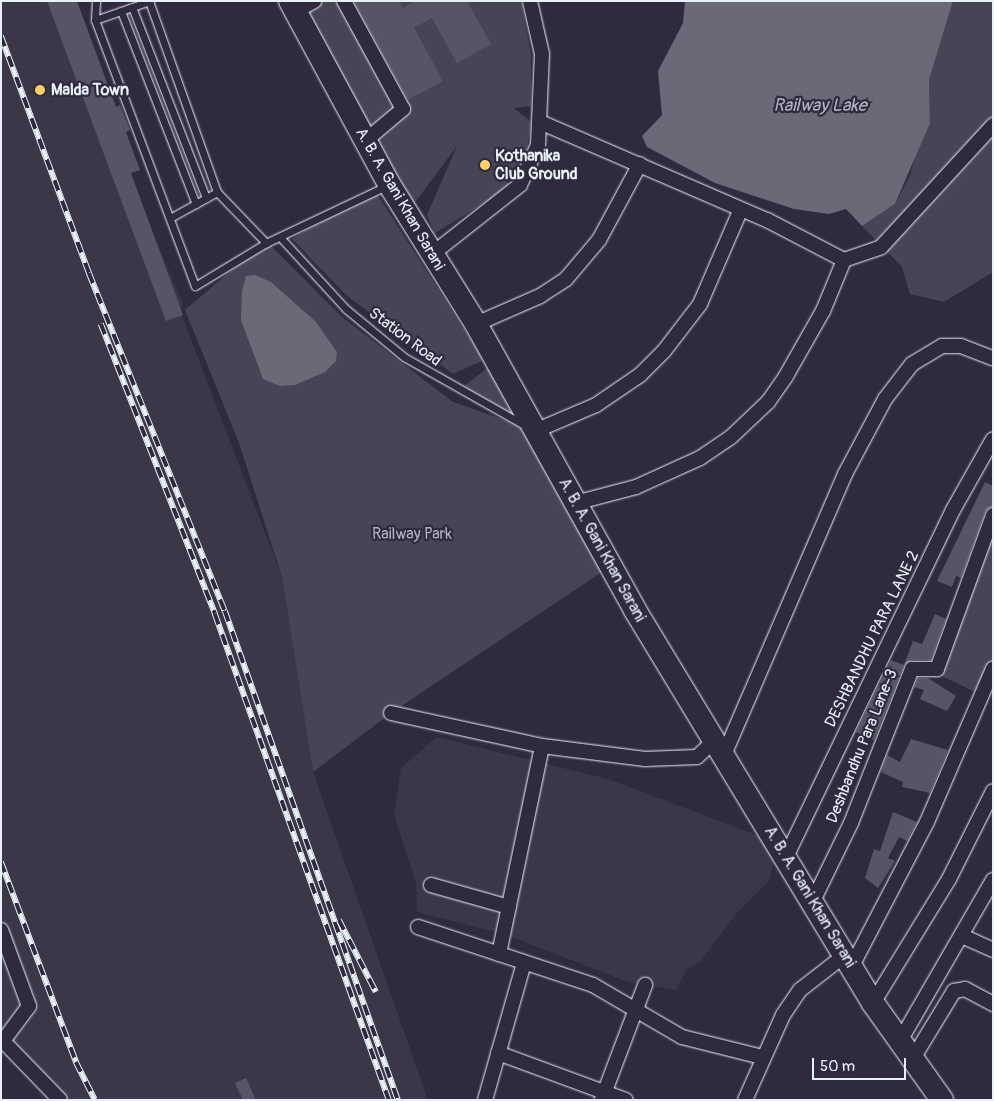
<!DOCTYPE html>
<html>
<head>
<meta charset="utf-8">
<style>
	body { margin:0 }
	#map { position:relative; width:994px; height:1101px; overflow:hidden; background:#2f2a3d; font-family:Pangolin,sans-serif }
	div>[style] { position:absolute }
	.built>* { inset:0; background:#3b3749 }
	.green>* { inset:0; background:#464455 }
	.water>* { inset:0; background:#696978 }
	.building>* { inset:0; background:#575565 }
	.roads { filter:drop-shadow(0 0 1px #e8f1f8) drop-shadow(0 0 1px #e8f1f8) }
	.service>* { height:7px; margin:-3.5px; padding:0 3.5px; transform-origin:3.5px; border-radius:3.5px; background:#2f2a3d }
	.minor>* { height:14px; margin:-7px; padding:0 7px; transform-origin:7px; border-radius:7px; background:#2f2a3d }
	.primary>* { height:22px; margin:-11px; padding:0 11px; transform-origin:11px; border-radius:11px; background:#2f2a3d }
	.rail>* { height:5.5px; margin-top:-2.75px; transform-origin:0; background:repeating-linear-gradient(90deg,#2f2a3d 0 11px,#e8f1f8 0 22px); box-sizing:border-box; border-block:1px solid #e8f1f8 }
	.dots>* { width:14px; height:14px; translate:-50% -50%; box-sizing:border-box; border:2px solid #2f2a3d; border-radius:50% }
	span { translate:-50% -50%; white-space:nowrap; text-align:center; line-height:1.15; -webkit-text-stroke:4.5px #2f2a3d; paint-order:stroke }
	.poi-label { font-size:16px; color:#e8f1f8; font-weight:700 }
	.left { translate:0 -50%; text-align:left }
	.street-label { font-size:16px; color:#e8f1f8 }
	.park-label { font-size:16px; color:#afb4bf }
	.water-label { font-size:18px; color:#afb4be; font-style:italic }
	.frame { position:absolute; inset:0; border:2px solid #e8f1f8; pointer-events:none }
	.scale { position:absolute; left:812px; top:1058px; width:94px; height:22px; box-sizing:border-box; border:2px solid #e8f1f8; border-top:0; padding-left:6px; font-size:15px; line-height:18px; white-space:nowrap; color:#e8f1f8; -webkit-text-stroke:4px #2f2a3d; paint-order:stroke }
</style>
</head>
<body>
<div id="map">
	<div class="built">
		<i style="clip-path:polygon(1px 1px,56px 1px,183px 304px,180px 311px,282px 577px,313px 772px,428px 1100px,51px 1100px,1px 1041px)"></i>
		<i style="clip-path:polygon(437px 737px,608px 779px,778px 843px,769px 881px,736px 914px,701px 961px,687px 969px,676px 990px,628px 982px,507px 935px,417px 912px,416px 883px,394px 815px,401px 768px)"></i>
	</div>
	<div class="green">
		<i style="clip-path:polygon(296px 1px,521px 1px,531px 54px,531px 106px,514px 108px,531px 122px,527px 150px,513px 180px,496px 196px,435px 233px,427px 215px,457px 146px,413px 205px)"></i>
		<i style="clip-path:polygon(953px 1px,993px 1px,993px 272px,944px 302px,910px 294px,902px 267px,862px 226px,895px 204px,910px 175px,920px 137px,930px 123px,929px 80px)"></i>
		<i style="clip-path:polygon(373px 188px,484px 360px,453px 374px,347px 296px,292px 239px)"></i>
		<i style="clip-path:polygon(266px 241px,342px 317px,453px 402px,531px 429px,458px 391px,496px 361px,611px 566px,391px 713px,313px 772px,282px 577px,239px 443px,185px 310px)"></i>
		<i style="clip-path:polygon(993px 516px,993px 669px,983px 696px,936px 673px)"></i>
	</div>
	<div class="water">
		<i style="clip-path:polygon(685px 1px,953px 1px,929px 80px,930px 123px,895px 204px,862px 226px,846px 209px,829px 214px,794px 209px,715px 183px,647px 147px,642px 136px,662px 115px,658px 71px,683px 23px)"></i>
		<i style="clip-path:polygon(255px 275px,271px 282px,316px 322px,337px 352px,336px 361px,325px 372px,295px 385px,280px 386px,263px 379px,241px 320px,242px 291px,246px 276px)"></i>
	</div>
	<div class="building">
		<i style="clip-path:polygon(47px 1px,77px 1px,116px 107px,120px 105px,130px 130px,126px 132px,140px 170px,131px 173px,183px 315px,166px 321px)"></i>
		<i style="clip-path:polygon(354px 1px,399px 1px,403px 8px,415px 1px,467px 1px,491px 44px,457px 63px,432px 18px,414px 28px,443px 81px,408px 100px)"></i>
		<i style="clip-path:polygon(985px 482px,993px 486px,993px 506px,985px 512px,961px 578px,956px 576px,952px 587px,937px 581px)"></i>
		<i style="clip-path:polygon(935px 614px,946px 619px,931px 660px,911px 660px,904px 665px,874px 740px,856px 732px,891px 660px,904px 665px,913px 641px,922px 644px)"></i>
		<i style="clip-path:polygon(918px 678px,928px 678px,956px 696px,947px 711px,920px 699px,924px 690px,914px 687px)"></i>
		<i style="clip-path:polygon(911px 739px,948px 750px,930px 793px,902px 787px,903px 782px,881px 772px,887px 755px,900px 762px)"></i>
		<i style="clip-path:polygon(893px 812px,917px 822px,907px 841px,899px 837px,888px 858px,895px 861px,878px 888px,865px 878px,874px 849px,880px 851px)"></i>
		<i style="clip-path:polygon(246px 1078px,256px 1100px,243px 1100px,235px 1083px)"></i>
	</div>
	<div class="roads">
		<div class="service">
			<i style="left:96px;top:1px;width:19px;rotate:93deg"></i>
			<i style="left:95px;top:20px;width:284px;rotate:69.4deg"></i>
			<i style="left:195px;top:286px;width:83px;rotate:-31.2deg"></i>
			<i style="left:266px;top:243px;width:135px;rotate:-25.4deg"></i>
			<i style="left:149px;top:1px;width:203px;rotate:70.4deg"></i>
			<i style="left:217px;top:192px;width:71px;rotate:46.1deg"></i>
			<i style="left:132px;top:7px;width:205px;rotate:68.8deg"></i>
			<i style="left:121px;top:11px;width:207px;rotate:68.8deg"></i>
			<i style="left:95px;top:20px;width:58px;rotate:-19.1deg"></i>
			<i style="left:170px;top:218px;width:54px;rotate:-29deg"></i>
			<i style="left:280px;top:237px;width:98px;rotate:47.5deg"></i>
			<i style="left:346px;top:309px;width:75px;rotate:39.6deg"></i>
			<i style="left:404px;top:357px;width:138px;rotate:29.5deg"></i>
		</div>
		<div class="minor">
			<i style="left:344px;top:1px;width:123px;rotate:61.4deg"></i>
			<i style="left:403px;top:109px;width:50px;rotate:139.9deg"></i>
			<i style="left:296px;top:11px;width:21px;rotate:-29deg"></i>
			<i style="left:540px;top:122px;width:247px;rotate:23.4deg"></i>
			<i style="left:767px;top:220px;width:87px;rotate:27.5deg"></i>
			<i style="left:844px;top:260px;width:39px;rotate:-19deg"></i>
			<i style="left:881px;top:247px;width:166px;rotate:-47.4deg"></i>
			<i style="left:431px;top:255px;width:113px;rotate:-38.2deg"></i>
			<i style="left:520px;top:185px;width:44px;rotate:-65.8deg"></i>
			<i style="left:538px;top:145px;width:91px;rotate:-87.5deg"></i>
			<i style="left:542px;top:54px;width:54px;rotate:-102.8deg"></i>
			<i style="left:476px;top:324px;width:70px;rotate:-23.6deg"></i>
			<i style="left:540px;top:296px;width:31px;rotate:-33deg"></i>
			<i style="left:566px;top:279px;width:51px;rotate:-49.8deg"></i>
			<i style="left:599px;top:240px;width:86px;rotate:-61.7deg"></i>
			<i style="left:535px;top:431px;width:66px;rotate:-23.1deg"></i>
			<i style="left:596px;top:405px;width:53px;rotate:-34.3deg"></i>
			<i style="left:640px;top:375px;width:34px;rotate:-45deg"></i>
			<i style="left:664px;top:351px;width:59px;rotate:-52.5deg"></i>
			<i style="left:700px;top:304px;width:101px;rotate:-66.7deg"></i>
			<i style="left:575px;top:503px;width:63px;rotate:-14.7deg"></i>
			<i style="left:636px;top:487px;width:70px;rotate:-24.4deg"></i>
			<i style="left:700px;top:458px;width:37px;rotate:-34deg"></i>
			<i style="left:731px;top:437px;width:51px;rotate:-43.4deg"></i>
			<i style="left:768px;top:402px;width:32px;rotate:-55deg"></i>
			<i style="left:786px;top:376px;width:75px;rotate:-60.4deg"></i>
			<i style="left:823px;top:311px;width:55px;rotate:-67.6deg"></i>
			<i style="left:391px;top:713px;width:155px;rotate:12.3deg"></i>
			<i style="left:542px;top:746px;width:104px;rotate:7.2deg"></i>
			<i style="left:645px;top:759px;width:52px;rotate:-2.2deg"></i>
			<i style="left:697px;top:757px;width:25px;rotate:-43deg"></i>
			<i style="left:724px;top:755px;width:306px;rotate:-66.7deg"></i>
			<i style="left:845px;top:474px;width:85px;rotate:-61.9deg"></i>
			<i style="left:885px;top:399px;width:44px;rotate:-52.4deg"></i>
			<i style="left:912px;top:364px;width:35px;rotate:-31deg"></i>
			<i style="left:942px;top:346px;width:19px"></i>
			<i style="left:961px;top:346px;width:34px;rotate:21deg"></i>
			<i style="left:786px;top:857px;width:385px;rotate:-64.3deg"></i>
			<i style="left:953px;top:510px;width:81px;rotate:-60.6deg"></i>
			<i style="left:431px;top:885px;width:81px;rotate:15.8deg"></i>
			<i style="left:813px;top:901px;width:87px;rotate:-64deg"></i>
			<i style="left:851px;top:823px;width:166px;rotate:-68.4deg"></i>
			<i style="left:912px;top:669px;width:25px"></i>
			<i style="left:937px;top:669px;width:164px;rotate:-70deg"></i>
			<i style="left:418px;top:927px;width:184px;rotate:18.3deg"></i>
			<i style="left:593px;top:985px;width:103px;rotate:30.3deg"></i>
			<i style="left:682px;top:1037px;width:82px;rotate:14deg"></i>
			<i style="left:1px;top:930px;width:81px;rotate:69.8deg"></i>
			<i style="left:29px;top:1006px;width:44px;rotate:126.6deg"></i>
			<i style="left:3px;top:1041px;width:82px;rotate:46deg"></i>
			<i style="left:962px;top:936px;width:34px;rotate:24deg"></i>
			<i style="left:499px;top:954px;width:212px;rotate:-78.3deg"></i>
			<i style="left:852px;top:966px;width:162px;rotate:-62.5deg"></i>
			<i style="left:927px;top:822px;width:167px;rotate:-66.7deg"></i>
			<i style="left:873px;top:1003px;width:145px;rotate:-58.5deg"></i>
			<i style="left:949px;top:879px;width:98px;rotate:-63.4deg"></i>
			<i style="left:900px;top:1041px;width:186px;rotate:-60deg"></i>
			<i style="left:498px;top:1053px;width:136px;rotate:20.2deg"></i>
			<i style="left:912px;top:1060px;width:81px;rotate:-58.7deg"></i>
			<i style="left:954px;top:991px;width:11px;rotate:-10deg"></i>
			<i style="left:965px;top:989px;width:32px;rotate:28deg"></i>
			<i style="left:602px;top:1099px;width:122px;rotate:-69.3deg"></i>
			<i style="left:485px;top:1100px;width:142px;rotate:-74.1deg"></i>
			<i style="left:745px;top:1100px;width:93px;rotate:-65.9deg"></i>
			<i style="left:783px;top:1015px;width:30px;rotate:-56deg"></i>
			<i style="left:800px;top:990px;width:57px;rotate:-37.9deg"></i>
		</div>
		<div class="primary">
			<i style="left:290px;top:1px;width:208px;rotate:61.6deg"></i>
			<i style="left:389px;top:184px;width:165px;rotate:58.1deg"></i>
			<i style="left:476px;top:324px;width:327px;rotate:60.9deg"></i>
			<i style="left:635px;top:610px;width:459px;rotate:58.8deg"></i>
			<i style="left:873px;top:1003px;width:119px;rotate:54.6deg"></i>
		</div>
	</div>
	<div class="rail">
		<i style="left:1px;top:36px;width:253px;rotate:69.6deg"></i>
		<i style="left:89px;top:273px;width:364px;rotate:68.1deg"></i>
		<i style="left:225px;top:611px;width:519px;rotate:70.52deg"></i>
		<i style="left:101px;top:324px;width:312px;rotate:68.5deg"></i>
		<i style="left:215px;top:614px;width:516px;rotate:70.3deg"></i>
		<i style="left:1px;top:862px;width:214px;rotate:69.4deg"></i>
		<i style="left:76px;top:1062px;width:42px;rotate:63.4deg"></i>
		<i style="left:339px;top:920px;width:81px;rotate:62.8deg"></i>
	</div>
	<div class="dots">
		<i style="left:40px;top:90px;background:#ffd166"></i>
		<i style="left:485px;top:165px;background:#ffd166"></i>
	</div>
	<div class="poi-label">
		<span class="left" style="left:51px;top:90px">Malda Town</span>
		<span class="left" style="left:495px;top:165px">Kothanika<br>Club Ground</span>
	</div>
	<div class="street-label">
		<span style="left:400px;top:199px;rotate:60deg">A. B. A. Gani Khan Sarani</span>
		<span style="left:405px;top:337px;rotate:37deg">Station Road</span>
		<span style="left:602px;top:550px;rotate:61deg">A. B. A. Gani Khan Sarani</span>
		<span style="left:872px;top:639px;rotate:-64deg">DESHBANDHU PARA LANE 2</span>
		<span style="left:862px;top:746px;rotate:-68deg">Deshbandhu Para Lane-3</span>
		<span style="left:810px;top:897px;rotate:59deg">A. B. A. Gani Khan Sarani</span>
	</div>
	<div class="park-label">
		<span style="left:412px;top:534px">Railway Park</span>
	</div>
	<div class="water-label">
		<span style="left:820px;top:106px">Railway Lake</span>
	</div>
	<div class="frame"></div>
	<div class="scale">50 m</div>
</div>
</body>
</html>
